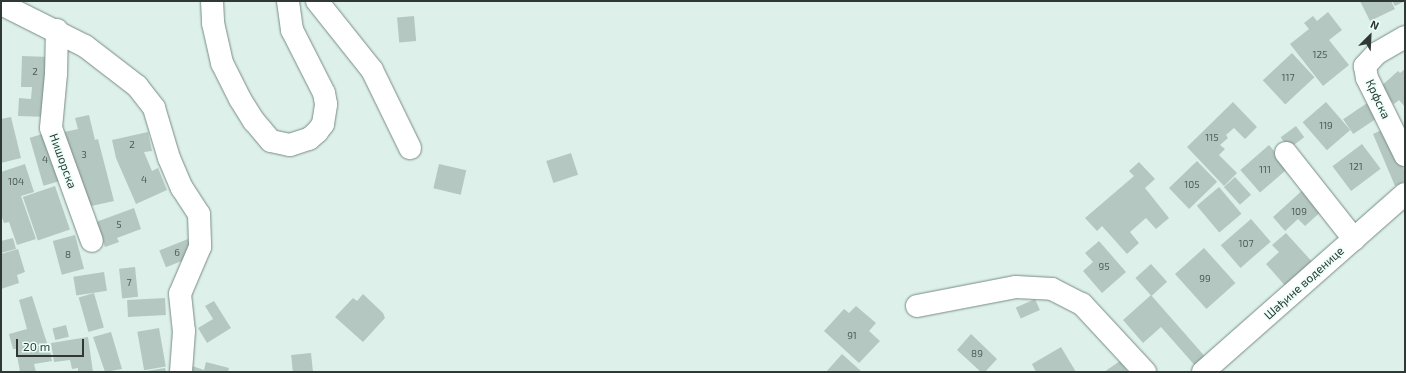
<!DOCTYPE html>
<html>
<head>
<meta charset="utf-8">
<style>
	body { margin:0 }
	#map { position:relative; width:1406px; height:373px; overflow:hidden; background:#ddf1ea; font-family:"Exo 2",sans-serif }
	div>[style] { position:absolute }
	.building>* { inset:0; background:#b4c8c1; transform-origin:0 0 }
	.roads { filter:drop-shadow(0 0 1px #788b84) drop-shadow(0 0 1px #788b84) }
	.minor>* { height:22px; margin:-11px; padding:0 11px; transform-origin:11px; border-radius:11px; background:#fff }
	span { translate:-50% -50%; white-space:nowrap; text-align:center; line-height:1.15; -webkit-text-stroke:3px #eafff7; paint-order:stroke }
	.number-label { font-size:10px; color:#515c58 }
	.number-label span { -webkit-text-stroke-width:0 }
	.street-label { font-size:12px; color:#303835 }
	.frame { position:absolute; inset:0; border:2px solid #303835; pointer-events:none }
	.north { position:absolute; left:1350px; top:16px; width:40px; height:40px; -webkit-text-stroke:3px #eafff7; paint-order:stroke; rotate:24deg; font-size:11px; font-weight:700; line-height:16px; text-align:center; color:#303835 }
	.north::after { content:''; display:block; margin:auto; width:14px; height:18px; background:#303835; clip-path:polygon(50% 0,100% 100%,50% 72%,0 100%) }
	.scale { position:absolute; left:16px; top:339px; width:68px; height:18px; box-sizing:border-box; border:2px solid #303835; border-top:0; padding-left:5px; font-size:12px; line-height:14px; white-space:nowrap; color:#303835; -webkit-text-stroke:3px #eafff7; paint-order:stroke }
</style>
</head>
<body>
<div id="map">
	<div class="building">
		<i style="clip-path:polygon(1360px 1px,1391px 1px,1395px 9px,1370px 21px)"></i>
		<i style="clip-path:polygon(1392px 1px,1405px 1px,1395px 6px)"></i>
		<i style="clip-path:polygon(1328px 12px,1342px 30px,1329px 40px,1349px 65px,1323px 86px,1290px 44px,1309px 29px,1304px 23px,1313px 16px,1317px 21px)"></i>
		<i style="left:414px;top:16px;width:25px;height:17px;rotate:85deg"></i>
		<i style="left:1292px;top:53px;width:33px;height:40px;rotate:47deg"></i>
		<i style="clip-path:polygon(22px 56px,50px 57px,49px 117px,18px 116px,19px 98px,31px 99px,32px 87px,21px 87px)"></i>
		<i style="clip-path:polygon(1405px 69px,1405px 107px,1399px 100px,1394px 104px,1379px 88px,1398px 71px,1400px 73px)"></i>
		<i style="left:1373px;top:99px;width:18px;height:36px;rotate:56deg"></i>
		<i style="clip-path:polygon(1233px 102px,1257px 127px,1245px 139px,1234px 128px,1226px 135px,1228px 138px,1220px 145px,1225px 149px,1219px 155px,1237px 173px,1224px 186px,1187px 147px)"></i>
		<i style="left:1326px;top:102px;width:37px;height:31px;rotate:49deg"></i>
		<i style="clip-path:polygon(89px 115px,95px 140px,98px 139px,114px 201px,87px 207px,78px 169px,69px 171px,60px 133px,78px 129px,75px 118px)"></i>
		<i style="clip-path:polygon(11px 117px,21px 158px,1px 163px,1px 119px)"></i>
		<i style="left:1296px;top:126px;width:14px;height:19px;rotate:54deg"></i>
		<i style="clip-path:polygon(1386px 128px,1405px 172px,1405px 181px,1395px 186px,1373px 134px)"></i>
		<i style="clip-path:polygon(148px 132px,152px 151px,144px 152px,152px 171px,158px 168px,167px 190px,136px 204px,116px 158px,112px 140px)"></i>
		<i style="left:46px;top:133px;width:50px;height:17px;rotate:74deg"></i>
		<i style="left:1362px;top:144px;width:31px;height:37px;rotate:53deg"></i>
		<i style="left:1269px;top:145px;width:30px;height:38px;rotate:49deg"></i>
		<i style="left:571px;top:153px;width:23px;height:26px;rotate:72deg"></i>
		<i style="left:1197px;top:161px;width:29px;height:39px;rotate:46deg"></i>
		<i style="clip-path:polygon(1139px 162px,1155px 179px,1145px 188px,1169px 218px,1156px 229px,1146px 218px,1130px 232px,1139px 243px,1127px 254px,1102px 226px,1097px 231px,1085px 218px,1134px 176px,1129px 171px)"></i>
		<i style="clip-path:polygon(25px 164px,34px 192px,21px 196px,36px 239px,17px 245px,9px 222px,4px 223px,1px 215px,1px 172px)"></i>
		<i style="left:439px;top:164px;width:28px;height:25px;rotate:13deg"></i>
		<i style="left:1235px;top:177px;width:24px;height:15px;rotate:48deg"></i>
		<i style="left:55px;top:186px;width:46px;height:34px;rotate:71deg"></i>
		<i style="left:1219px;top:187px;width:35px;height:29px;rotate:50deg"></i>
		<i style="clip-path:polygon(1306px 187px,1325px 208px,1305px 226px,1298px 219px,1285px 231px,1273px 217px)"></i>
		<i style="clip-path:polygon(134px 208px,141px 229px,117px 238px,119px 242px,105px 247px,96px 222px)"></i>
		<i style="left:1251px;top:219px;width:30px;height:40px;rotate:49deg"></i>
		<i style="clip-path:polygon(1286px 233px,1315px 265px,1288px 289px,1266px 264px,1279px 252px,1272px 245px)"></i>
		<i style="left:75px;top:235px;width:35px;height:23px;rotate:75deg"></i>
		<i style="clip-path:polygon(13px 238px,16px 249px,1px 253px,1px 241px)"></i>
		<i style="left:188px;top:239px;width:18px;height:31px;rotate:68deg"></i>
		<i style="clip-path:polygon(1099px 241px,1126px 272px,1102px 293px,1083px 271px,1093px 262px,1085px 253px)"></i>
		<i style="left:1204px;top:248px;width:47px;height:39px;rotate:48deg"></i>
		<i style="clip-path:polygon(18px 249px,25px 272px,17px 275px,19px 283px,1px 289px,1px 254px)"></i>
		<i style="left:1151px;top:264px;width:24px;height:21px;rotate:48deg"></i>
		<i style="left:135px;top:267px;width:30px;height:16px;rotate:84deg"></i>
		<i style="left:104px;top:272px;width:19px;height:31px;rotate:81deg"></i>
		<i style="left:94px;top:293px;width:36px;height:16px;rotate:74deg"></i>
		<i style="clip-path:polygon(363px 294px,383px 313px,385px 318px,363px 342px,335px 317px,353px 298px,357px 301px)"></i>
		<i style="clip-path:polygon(1151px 295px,1208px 360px,1198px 369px,1161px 327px,1143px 343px,1123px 320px)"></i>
		<i style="clip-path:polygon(32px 296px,47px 343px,21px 349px,49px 344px,52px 361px,34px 364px,36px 372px,20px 372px,16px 349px,13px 349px,9px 334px,27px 329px,19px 300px)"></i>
		<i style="left:165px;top:298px;width:17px;height:38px;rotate:87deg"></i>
		<i style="left:1035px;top:299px;width:12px;height:21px;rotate:66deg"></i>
		<i style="clip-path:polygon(214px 301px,231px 328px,207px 343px,198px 328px,213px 319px,205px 306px)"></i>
		<i style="clip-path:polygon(856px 306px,876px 323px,869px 331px,880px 341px,859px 363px,824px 331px,844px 309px,849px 313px)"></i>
		<i style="left:66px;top:325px;width:12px;height:14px;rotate:76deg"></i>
		<i style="left:159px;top:328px;width:39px;height:22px;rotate:80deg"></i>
		<i style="clip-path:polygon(111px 332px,122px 369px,105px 372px,93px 337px)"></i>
		<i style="clip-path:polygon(971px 334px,997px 359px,985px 372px,981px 372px,957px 350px)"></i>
		<i style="clip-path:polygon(88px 337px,93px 372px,78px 372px,78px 368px,72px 369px,70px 360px,54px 362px,51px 343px)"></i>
		<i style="clip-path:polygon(1061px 347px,1076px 372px,1036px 372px,1032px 364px)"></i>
		<i style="left:311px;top:353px;width:19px;height:20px;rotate:84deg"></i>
		<i style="clip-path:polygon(842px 354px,862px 372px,826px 372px)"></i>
		<i style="clip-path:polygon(1120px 361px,1128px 372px,1104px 372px)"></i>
		<i style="clip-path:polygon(206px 362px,229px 368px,228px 372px,184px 372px,186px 364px,204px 370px)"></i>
		<i style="clip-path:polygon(165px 368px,166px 372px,147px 372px,147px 371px)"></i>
	</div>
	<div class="roads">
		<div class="minor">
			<i style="left:212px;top:1px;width:22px;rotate:87deg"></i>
			<i style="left:213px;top:23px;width:41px;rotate:77.3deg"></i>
			<i style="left:222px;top:63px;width:40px;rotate:63.4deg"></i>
			<i style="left:240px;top:99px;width:26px;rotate:58deg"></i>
			<i style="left:254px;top:121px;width:26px;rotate:50deg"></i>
			<i style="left:271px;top:141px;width:19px;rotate:12deg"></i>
			<i style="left:290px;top:145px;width:20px;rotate:-18deg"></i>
			<i style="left:309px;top:139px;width:11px;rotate:-41deg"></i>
			<i style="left:317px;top:132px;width:10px;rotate:-53deg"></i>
			<i style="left:323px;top:124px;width:20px;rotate:-81deg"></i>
			<i style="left:326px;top:104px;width:11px;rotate:-100deg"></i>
			<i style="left:324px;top:93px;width:71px;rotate:-116.9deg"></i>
			<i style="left:292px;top:30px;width:29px;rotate:-98deg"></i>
			<i style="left:317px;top:1px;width:88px;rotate:51.4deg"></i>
			<i style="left:372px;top:70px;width:87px;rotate:64deg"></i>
			<i style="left:1px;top:4px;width:94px;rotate:26.6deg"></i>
			<i style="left:85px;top:46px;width:66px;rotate:37.6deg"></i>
			<i style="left:137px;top:86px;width:28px;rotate:52deg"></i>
			<i style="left:154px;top:108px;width:52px;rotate:73.3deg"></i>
			<i style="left:169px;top:158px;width:33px;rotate:67deg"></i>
			<i style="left:182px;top:188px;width:31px;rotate:57deg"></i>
			<i style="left:199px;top:214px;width:33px;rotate:88deg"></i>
			<i style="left:200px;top:247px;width:51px;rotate:113.1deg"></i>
			<i style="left:180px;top:294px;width:37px;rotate:84deg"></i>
			<i style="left:184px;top:331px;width:41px;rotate:94.2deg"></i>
			<i style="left:57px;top:30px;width:44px;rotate:91.3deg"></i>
			<i style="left:56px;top:74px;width:54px;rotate:95.3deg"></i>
			<i style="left:51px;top:128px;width:120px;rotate:70.1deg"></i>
			<i style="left:1405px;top:37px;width:32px;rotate:150deg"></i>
			<i style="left:1377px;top:53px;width:18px;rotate:133deg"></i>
			<i style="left:1365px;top:66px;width:12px;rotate:81deg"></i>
			<i style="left:1367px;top:78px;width:86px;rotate:63.7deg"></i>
			<i style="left:1286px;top:153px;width:110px;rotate:51.7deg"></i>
			<i style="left:917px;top:306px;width:101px;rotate:-10.9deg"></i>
			<i style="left:1016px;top:287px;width:36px;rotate:3deg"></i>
			<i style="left:1052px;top:289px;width:34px;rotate:27deg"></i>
			<i style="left:1082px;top:304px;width:93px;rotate:47.2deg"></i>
			<i style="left:1203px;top:372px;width:269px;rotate:-41.4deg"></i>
		</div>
	</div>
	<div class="number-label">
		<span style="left:1320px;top:55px">125</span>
		<span style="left:35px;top:72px">2</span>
		<span style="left:1288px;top:78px">117</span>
		<span style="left:1326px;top:126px">119</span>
		<span style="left:1212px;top:138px">115</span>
		<span style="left:132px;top:145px">2</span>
		<span style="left:84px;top:155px">3</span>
		<span style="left:45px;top:160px">4</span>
		<span style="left:1356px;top:167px">121</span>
		<span style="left:1265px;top:170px">111</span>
		<span style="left:144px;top:180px">4</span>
		<span style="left:16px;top:182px">104</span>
		<span style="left:1192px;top:185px">105</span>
		<span style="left:1299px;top:212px">109</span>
		<span style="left:119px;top:225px">5</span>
		<span style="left:1246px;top:244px">107</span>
		<span style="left:177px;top:253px">6</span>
		<span style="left:68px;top:255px">8</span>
		<span style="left:1104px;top:267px">95</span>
		<span style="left:1205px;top:279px">99</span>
		<span style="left:129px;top:283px">7</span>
		<span style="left:852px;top:336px">91</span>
		<span style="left:977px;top:354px">89</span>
	</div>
	<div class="street-label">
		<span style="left:1378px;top:99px;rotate:65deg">Крфска</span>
		<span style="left:63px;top:161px;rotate:70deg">Нишорска</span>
		<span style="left:1304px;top:283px;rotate:-42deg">Шађине воденице</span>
	</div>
	<div class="frame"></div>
	<div class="north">N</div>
	<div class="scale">20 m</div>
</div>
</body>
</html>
